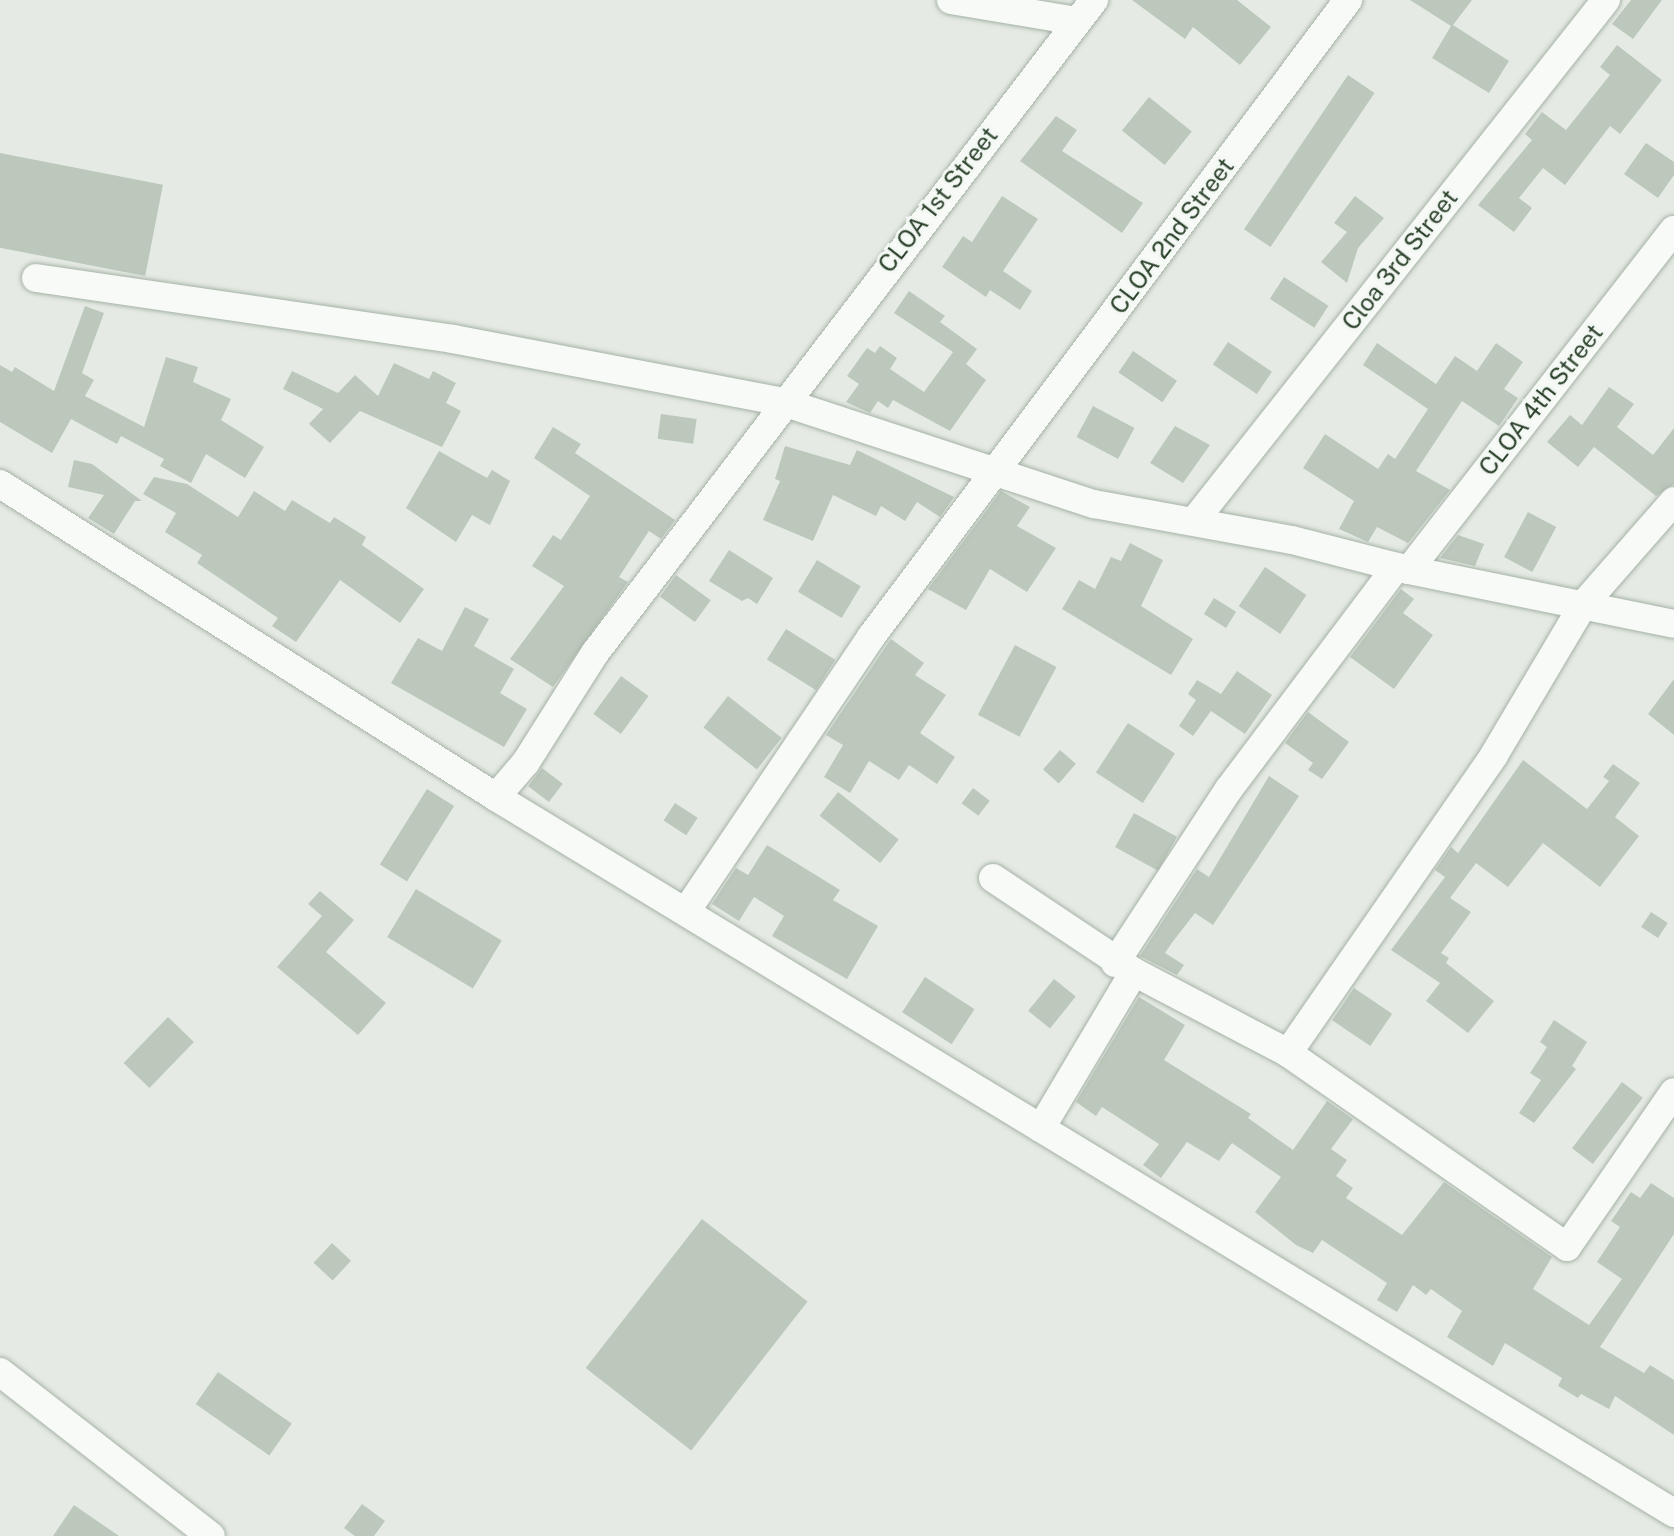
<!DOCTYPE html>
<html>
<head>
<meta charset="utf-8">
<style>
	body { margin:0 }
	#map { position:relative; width:1674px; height:1536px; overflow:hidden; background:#e5ebe4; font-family:"Public Sans",sans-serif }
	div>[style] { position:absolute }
	.building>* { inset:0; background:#bcc8bc; transform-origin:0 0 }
	.roads { filter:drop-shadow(0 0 2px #a6b2a6) drop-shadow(0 0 2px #a6b2a6) }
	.minor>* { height:28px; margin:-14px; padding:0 14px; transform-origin:14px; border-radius:14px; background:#f7faf7 }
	span { translate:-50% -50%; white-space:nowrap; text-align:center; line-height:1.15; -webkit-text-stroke:6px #f4f8f4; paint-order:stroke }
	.street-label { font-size:24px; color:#2d432d }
</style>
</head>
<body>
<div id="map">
	<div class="building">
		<i style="clip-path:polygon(1132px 0,1237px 0,1271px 27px,1240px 65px,1193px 27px,1185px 39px)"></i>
		<i style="clip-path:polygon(1410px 0,1472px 0,1453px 25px,1509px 61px,1489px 93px,1432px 58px,1451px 26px)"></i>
		<i style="clip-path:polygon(1631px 0,1662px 0,1633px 39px,1612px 24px)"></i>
		<i style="clip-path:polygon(1617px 45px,1662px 80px,1620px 134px,1610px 126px,1565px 185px,1543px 168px,1519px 198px,1532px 208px,1514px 232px,1478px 205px,1532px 140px,1525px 134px,1542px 112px,1566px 130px,1610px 75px,1600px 67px)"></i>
		<i style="left:1348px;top:75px;width:32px;height:186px;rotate:34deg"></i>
		<i style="left:1149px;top:97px;width:55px;height:43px;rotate:39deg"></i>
		<i style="clip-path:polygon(1056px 116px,1077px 130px,1062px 151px,1143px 203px,1122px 233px,1020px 161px)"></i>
		<i style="clip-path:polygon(1646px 143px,1674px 162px,1674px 175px,1658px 198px,1624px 174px)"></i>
		<i style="left:0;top:153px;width:166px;height:93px;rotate:11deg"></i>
		<i style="clip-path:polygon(1002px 196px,1038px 219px,1003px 271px,1032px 291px,1020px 310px,990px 290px,986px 297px,942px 267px,963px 236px,972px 242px)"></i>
		<i style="clip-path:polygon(1355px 196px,1384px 218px,1358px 248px,1347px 283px,1321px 262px,1347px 232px,1334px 223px)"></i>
		<i style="left:1284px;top:277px;width:53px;height:26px;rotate:33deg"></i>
		<i style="clip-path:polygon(909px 291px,945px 316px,940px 322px,977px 349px,966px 364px,986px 380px,950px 431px,893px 400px,888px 408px,878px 401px,870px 413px,846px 402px,859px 384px,847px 376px,867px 348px,875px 353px,880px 346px,897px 358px,890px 369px,924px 392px,953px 352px,894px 313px)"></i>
		<i style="clip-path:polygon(85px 306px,104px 313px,82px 373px,94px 380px,85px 396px,144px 427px,166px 357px,198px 367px,193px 382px,231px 399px,221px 420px,264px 447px,245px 478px,206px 454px,191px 483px,160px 466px,164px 459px,121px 436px,117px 444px,71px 419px,52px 453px,0 422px,0 365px,12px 372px,15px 367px,54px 391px)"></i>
		<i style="left:1228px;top:342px;width:53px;height:27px;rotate:34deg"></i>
		<i style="clip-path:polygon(1377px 343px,1436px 384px,1455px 356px,1477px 371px,1496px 343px,1523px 362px,1504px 389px,1518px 398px,1499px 426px,1462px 401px,1416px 471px,1450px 490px,1408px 543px,1377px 527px,1368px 542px,1339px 529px,1354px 501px,1303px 468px,1325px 434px,1378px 469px,1388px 454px,1395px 459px,1428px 409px,1363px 365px)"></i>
		<i style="left:1133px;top:351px;width:53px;height:26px;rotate:34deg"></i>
		<i style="clip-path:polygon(394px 363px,429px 379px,433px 371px,456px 383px,446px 403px,461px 411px,442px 447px,360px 411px,330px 443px,309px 424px,323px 409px,283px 389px,292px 371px,338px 393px,355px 375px,378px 396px)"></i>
		<i style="clip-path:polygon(1609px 387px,1634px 404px,1617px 427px,1653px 455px,1674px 428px,1674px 484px,1656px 496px,1594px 447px,1578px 467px,1547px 442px,1570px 415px,1582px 425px)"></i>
		<i style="left:1093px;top:406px;width:47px;height:35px;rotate:28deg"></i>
		<i style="left:661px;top:414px;width:36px;height:25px;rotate:8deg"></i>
		<i style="clip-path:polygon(1175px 426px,1210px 445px,1183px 483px,1150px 463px)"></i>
		<i style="clip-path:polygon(553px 427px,581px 444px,575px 453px,675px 520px,661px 539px,649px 531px,619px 577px,628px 582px,553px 687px,510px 659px,564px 586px,532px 566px,553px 535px,561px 540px,590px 496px,534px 458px)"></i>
		<i style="clip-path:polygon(785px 446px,850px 465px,857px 450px,954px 497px,940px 517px,917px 502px,905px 521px,881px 506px,876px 516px,833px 495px,813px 541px,763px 520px,780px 481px,775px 479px)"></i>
		<i style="clip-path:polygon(439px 451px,487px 478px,492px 470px,510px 481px,490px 525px,472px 515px,456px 542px,406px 508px)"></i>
		<i style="clip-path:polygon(74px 460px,92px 464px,142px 501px,135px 501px,114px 534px,88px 518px,104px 495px,68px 487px)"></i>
		<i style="clip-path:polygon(154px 477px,187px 484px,238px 517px,254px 491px,285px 511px,292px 500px,330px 523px,334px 517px,366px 537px,362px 545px,424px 589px,400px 623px,340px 580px,296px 642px,272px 626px,278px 618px,197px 563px,202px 555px,165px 532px,176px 513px,143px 494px)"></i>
		<i style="clip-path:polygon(1001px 491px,1030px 507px,1017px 526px,1056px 548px,1027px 592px,990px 569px,966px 610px,928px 589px)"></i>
		<i style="left:1528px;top:512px;width:32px;height:51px;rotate:28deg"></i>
		<i style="clip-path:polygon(1458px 535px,1484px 544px,1475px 566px,1440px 558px)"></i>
		<i style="clip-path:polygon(1130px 543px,1163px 560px,1141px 606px,1193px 639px,1171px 675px,1062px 609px,1079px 580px,1095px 589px,1111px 557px,1121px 561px)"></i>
		<i style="clip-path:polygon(729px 550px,773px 578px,757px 604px,748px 598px,742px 601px,709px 581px)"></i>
		<i style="left:817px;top:560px;width:51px;height:37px;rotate:31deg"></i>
		<i style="left:1265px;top:567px;width:50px;height:47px;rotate:34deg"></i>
		<i style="left:676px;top:575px;width:43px;height:27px;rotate:36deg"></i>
		<i style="clip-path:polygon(1401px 589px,1414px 599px,1403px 613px,1433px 635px,1394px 689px,1350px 657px)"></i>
		<i style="left:1214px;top:598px;width:26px;height:19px;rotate:32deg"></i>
		<i style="clip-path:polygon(465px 607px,489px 619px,474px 646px,514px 669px,500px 693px,527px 709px,504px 747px,391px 683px,418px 638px,442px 651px)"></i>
		<i style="left:786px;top:629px;width:58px;height:36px;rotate:32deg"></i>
		<i style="clip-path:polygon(891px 639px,924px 663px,915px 675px,946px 695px,920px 733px,955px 757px,937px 784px,909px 765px,899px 780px,869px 761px,850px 793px,824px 777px,843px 745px,826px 735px)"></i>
		<i style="left:1015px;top:645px;width:47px;height:79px;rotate:28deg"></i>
		<i style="clip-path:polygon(1237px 671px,1272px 695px,1245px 734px,1211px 711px,1193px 736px,1179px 726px,1196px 700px,1188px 694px,1197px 680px,1221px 694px)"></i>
		<i style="left:621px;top:676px;width:34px;height:47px;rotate:36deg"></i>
		<i style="clip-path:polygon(1674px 679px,1674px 735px,1648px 714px)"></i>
		<i style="left:728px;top:696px;width:68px;height:40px;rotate:38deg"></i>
		<i style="clip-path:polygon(1308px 712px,1349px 742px,1322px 779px,1308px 770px,1313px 763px,1285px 743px)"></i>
		<i style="left:1128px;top:723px;width:56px;height:59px;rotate:33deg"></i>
		<i style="left:1060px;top:750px;width:21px;height:26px;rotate:41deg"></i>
		<i style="clip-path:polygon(1523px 760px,1587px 809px,1609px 781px,1603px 777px,1613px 764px,1640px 783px,1615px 817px,1639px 836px,1600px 887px,1543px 843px,1508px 887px,1476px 863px,1450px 898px,1471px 912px,1441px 953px,1449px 958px,1446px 963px,1494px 1001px,1468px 1033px,1426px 1001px,1440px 983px,1391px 950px,1445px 877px,1435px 870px,1451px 847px,1458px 853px)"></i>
		<i style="left:542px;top:768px;width:26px;height:23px;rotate:37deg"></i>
		<i style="clip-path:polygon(1269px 776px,1299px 796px,1213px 925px,1195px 913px,1171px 944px,1165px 953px,1184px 965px,1177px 975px,1140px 956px,1197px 869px,1209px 877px)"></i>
		<i style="left:973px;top:788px;width:21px;height:19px;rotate:37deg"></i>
		<i style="left:427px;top:789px;width:32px;height:89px;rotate:32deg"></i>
		<i style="left:838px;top:792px;width:77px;height:30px;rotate:38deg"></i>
		<i style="left:675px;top:803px;width:27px;height:21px;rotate:33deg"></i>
		<i style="left:1134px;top:813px;width:49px;height:39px;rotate:29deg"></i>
		<i style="clip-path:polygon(767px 845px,840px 890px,833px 900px,878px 926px,847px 979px,772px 936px,784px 916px,754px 897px,739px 921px,712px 904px,736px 868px,748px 875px)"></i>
		<i style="left:416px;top:889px;width:100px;height:56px;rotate:31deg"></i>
		<i style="clip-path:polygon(320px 891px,354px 920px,326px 952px,386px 1003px,358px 1035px,277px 967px,322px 916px,308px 904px)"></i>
		<i style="left:1651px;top:912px;width:20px;height:18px;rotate:33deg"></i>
		<i style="left:925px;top:977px;width:59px;height:42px;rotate:33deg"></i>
		<i style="left:1054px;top:979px;width:28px;height:41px;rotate:39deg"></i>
		<i style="left:1354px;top:988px;width:46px;height:39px;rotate:34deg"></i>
		<i style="clip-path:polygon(1139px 997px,1185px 1025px,1164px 1060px,1251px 1114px,1248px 1118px,1293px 1150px,1327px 1101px,1353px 1119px,1331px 1149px,1347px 1160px,1336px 1176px,1353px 1188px,1346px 1198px,1402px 1235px,1444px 1182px,1552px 1257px,1533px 1289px,1589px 1325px,1622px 1279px,1597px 1262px,1620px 1227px,1611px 1221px,1631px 1192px,1640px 1198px,1651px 1183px,1674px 1198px,1674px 1234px,1600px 1347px,1644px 1373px,1650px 1365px,1674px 1380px,1674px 1435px,1615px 1396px,1609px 1409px,1581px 1394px,1578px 1398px,1558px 1386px,1562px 1378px,1505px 1343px,1493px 1366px,1447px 1337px,1462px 1311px,1431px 1289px,1426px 1295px,1413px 1285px,1397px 1312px,1377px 1300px,1387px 1283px,1322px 1240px,1313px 1253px,1296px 1245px,1255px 1212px,1281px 1177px,1232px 1143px,1219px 1161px,1187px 1142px,1161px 1178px,1143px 1165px,1159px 1144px,1102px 1107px,1096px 1116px,1076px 1102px)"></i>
		<i style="left:168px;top:1017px;width:36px;height:64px;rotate:44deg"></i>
		<i style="clip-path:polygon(1554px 1020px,1587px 1042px,1572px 1066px,1576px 1069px,1534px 1123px,1519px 1113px,1541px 1080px,1530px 1073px,1547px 1047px,1540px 1042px)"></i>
		<i style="left:1622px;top:1082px;width:26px;height:83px;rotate:37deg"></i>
		<i style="left:702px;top:1219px;width:134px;height:189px;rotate:38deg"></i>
		<i style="left:332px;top:1243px;width:26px;height:27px;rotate:43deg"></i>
		<i style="left:218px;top:1372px;width:90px;height:39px;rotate:35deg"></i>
		<i style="clip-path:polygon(362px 1504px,385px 1521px,374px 1536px,355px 1536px,344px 1528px)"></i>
		<i style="clip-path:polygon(74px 1505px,119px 1536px,53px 1536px)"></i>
	</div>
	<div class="roads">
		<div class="minor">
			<i style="left:951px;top:0;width:127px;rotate:9.5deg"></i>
			<i style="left:36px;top:278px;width:421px;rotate:8.3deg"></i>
			<i style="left:453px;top:339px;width:336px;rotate:10.8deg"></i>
			<i style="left:783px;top:402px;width:327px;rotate:18.2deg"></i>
			<i style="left:1094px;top:504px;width:201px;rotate:10.3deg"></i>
			<i style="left:1292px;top:540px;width:121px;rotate:14.4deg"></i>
			<i style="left:1409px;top:570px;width:270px;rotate:11.5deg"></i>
			<i style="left:0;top:484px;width:587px;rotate:32.25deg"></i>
			<i style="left:496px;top:797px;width:1379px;rotate:31.29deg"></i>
			<i style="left:1195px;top:520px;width:663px;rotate:-51.68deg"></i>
			<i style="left:1409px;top:570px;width:431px;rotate:-52.1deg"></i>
			<i style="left:496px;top:797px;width:46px;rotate:-49.4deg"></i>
			<i style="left:526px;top:762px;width:129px;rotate:-57.7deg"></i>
			<i style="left:595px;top:653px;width:822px;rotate:-52.61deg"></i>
			<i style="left:993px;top:878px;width:169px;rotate:33.7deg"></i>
			<i style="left:1134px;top:972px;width:182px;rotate:120.8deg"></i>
			<i style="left:687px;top:910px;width:329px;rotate:-56deg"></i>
			<i style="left:871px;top:637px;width:796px;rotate:-53.17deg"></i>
			<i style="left:1115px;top:963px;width:208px;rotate:-56.8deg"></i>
			<i style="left:1229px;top:789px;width:278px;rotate:-53deg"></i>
			<i style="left:1134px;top:972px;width:174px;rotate:27.7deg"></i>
			<i style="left:1288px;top:1053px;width:340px;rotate:34.8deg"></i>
			<i style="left:1567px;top:1247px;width:188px;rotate:-55.4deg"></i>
			<i style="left:1288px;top:1053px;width:362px;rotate:-55.3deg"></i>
			<i style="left:1494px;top:755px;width:174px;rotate:-59.3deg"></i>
			<i style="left:1583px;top:605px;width:138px;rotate:-48.8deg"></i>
			<i style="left:0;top:1372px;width:267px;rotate:37.9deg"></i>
		</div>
	</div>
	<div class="street-label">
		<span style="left:938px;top:200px;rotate:-52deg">CLOA 1st Street</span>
		<span style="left:1172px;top:236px;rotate:-53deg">CLOA 2nd Street</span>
		<span style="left:1400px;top:260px;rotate:-52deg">Cloa 3rd Street</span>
		<span style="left:1541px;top:400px;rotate:-52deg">CLOA 4th Street</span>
	</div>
</div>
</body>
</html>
